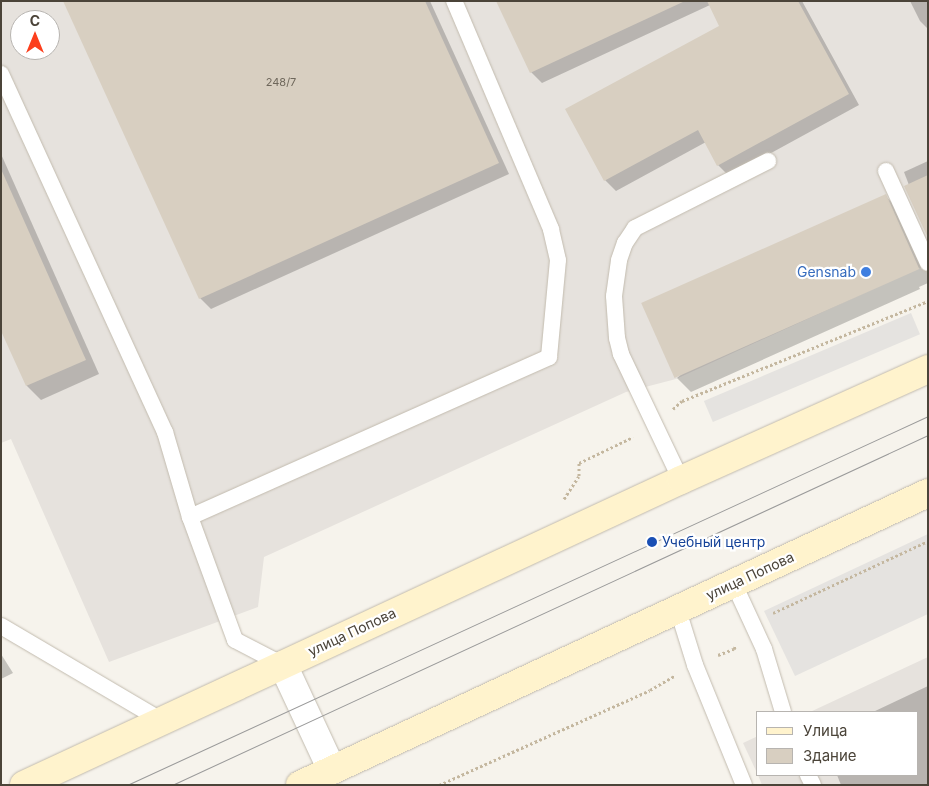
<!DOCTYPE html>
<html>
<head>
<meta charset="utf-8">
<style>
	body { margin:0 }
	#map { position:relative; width:929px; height:786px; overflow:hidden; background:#f6f3ec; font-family:Inter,sans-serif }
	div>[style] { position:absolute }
	.industrial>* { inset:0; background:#e6e2dd }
	.parking>* { inset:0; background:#e5e3e0; transform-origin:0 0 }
	.shadow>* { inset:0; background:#0003 }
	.building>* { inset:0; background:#d8cfc1; transform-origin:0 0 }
	.path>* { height:3px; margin-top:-1.5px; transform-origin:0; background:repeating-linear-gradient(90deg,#c4b79f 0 2.5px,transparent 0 5px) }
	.roads { filter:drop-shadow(0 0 1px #c2bbae) drop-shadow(0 0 1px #c2bbae) }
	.lane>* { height:16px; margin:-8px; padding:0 8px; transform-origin:8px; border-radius:8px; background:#fff }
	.street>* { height:28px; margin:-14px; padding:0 14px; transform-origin:14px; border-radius:14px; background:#fff }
	.secondary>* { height:28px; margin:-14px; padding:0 14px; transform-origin:14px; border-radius:14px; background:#fff3cd }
	.tram>* { height:1px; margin:-0.5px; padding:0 0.5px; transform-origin:0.5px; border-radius:0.5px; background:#9a9a9a }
	.dots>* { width:14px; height:14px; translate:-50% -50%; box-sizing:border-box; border:2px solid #fff; border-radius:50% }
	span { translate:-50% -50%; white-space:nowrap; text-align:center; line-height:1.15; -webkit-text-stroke:4.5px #fff; paint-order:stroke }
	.number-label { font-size:11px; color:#6e675b }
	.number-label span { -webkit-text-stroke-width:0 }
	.shop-label { font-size:14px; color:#366cbe }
	.right { translate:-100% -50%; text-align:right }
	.transit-label { font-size:14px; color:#164399 }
	.left { translate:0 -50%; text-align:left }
	.street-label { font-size:14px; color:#4b4439 }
	.frame { position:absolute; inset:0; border:2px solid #4b4439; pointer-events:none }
	.legend { position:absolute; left:756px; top:711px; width:162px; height:65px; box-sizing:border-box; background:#fff; border:1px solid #b7b4b0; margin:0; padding:6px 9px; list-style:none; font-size:15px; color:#4b4439 }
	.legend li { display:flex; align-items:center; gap:10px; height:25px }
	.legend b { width:25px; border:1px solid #b7b4b0 }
	.north { position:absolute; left:10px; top:10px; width:50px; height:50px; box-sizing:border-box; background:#fff; border:1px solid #b7b4b0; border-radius:50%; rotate:0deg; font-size:14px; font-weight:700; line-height:20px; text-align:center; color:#4b4439 }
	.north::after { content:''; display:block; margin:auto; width:18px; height:22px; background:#fc3f1d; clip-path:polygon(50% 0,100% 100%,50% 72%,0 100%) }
</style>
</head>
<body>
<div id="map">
	<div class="industrial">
		<i style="clip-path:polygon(evenodd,1px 1px,928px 1px,928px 264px,676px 379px,626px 392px,264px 557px,258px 607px,109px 662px,11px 439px,1px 443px,1px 1px,20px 20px,50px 20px,50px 50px,20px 50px,20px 20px)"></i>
		<i style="clip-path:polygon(928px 657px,928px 785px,762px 785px,758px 775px,918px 775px,918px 712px,810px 712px)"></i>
		<i style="clip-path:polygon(758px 736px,758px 775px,743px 743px)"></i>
	</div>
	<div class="parking">
		<i style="left:911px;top:313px;width:23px;height:225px;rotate:67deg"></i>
		<i style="clip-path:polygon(928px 534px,928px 614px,795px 676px,764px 611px)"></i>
	</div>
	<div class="shadow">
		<i style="clip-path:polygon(64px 1px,430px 1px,509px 174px,211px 309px,200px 298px)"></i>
		<i style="clip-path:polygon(498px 1px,802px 1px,859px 105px,729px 176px,718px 165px,706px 142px,616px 191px,605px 180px,721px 26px,710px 5px,542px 83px,531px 72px)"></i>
		<i style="clip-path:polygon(910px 1px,928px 1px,928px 29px,920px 21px)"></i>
		<i style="clip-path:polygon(1px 154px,99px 374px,41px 400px,27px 386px,1px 327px)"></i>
		<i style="clip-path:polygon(928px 161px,928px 235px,904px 172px)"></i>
		<i style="clip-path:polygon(885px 196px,899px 209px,928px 272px,928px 283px,919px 287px,920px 289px,691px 392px,677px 378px)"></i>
		<i style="clip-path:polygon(1px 654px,13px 673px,1px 679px)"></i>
		<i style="clip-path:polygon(928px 686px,928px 785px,841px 785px,837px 775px,918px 775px,918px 712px,873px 712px)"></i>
	</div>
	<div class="building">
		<i style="clip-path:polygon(63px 1px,425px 1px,499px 163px,199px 299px)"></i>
		<i style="clip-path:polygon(496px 1px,685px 1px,530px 73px)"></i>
		<i style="clip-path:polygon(707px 1px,798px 1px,849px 94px,717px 166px,698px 130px,604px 181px,565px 109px,719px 26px)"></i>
		<i style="clip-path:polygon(1px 169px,86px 360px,26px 386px,1px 331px)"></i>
		<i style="clip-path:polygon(928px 175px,928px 238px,904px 186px)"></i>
		<i style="left:886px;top:194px;width:82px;height:268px;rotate:66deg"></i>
	</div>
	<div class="path">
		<i style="left:673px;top:409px;width:12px;rotate:-42deg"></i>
		<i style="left:682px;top:401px;width:266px;rotate:-22.1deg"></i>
		<i style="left:564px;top:499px;width:27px;rotate:-57deg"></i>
		<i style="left:579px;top:476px;width:13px;rotate:-90deg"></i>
		<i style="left:579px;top:463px;width:60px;rotate:-25.7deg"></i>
		<i style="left:773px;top:613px;width:171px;rotate:-24.9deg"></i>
		<i style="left:718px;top:655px;width:17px;rotate:-21deg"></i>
		<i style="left:734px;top:649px;width:4px;rotate:-63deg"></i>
		<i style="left:439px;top:785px;width:231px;rotate:-24.2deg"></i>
		<i style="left:650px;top:690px;width:28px;rotate:-30deg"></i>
	</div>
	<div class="roads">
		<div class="lane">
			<i style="left:1px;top:74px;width:394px;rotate:65.4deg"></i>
			<i style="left:165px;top:432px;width:89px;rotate:73.6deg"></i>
			<i style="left:190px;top:517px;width:131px;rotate:69.9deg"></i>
			<i style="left:235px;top:640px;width:54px;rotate:27.5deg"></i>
			<i style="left:886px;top:171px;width:101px;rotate:65.5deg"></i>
			<i style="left:681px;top:480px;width:140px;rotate:-115.5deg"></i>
			<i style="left:621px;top:354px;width:16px;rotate:-104deg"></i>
			<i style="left:617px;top:338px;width:42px;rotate:-94.1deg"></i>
			<i style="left:614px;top:296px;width:36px;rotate:-82deg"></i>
			<i style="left:619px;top:260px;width:18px;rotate:-71deg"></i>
			<i style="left:625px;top:243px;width:18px;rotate:-56deg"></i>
			<i style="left:635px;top:228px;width:149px;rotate:-26.7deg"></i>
			<i style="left:190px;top:517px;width:393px;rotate:-24deg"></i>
			<i style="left:549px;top:357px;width:97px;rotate:-84.7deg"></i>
			<i style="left:558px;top:260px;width:32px;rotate:-103deg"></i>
			<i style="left:551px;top:229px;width:248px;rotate:-113deg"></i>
			<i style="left:734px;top:584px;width:72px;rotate:65.2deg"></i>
			<i style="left:764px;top:649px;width:66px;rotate:73.2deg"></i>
			<i style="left:678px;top:610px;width:58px;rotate:72.8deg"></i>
			<i style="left:695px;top:665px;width:130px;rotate:67.8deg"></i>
			<i style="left:1px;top:626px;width:187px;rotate:30.5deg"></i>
			<i style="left:808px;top:775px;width:11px;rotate:63deg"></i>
		</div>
		<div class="street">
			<i style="left:283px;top:665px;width:116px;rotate:65deg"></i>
		</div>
		<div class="secondary">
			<i style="left:24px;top:785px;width:724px;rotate:-24.9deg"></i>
			<i style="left:681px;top:480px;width:271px;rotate:-24.2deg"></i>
			<i style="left:300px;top:785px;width:693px;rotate:-24.94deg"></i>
		</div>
	</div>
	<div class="tram">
		<i style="left:127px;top:785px;width:882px;rotate:-24.73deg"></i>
		<i style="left:172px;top:785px;width:833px;rotate:-24.84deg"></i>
	</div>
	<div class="dots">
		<i style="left:866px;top:272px;background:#3f7fe0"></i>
		<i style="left:652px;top:542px;background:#1a4fb4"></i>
	</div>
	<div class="number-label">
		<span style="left:281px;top:82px">248/7</span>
	</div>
	<div class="shop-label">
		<span class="right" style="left:856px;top:272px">Gensnab</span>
	</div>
	<div class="transit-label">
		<span class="left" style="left:662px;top:542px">Учебный центр</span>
	</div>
	<div class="street-label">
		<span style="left:750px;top:576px;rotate:-25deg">улица Попова</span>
		<span style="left:352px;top:632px;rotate:-25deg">улица Попова</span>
	</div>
	<div class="frame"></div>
	<ul class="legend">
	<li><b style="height:6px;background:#fff3cd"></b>Улица</li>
	<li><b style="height:14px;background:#d8cfc1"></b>Здание</li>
	</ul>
	<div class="north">С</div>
</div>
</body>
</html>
